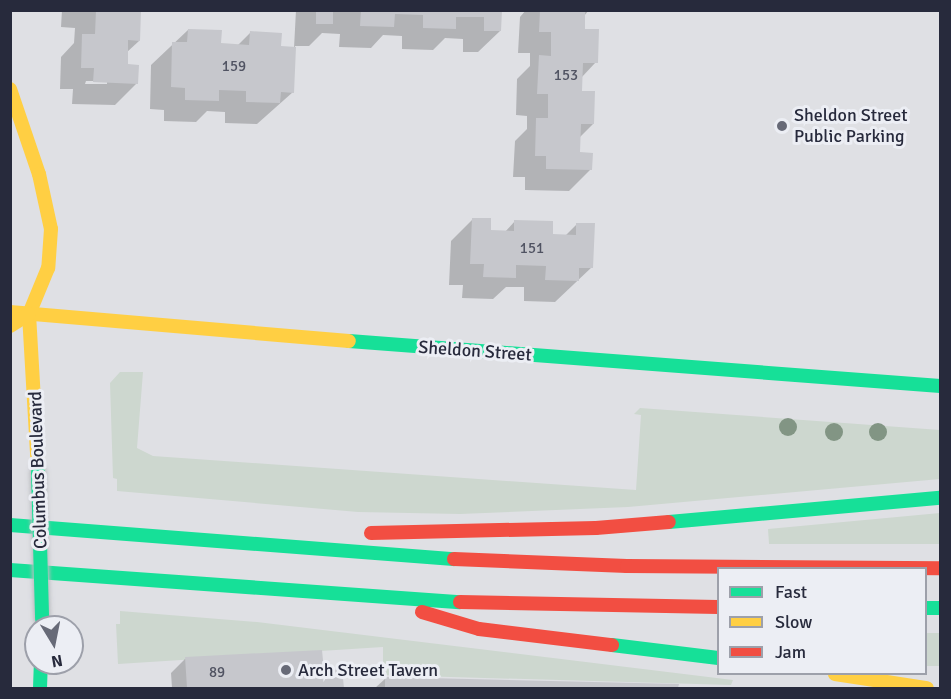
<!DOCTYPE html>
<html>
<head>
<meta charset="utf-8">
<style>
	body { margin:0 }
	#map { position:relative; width:951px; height:699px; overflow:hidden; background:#dfe0e4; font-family:Signika,sans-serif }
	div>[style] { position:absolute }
	.green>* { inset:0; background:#cdd7cf; transform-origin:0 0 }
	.shadow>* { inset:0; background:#0003 }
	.building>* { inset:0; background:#c6c7cc; transform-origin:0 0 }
	.fast>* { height:14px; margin:-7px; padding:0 7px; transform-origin:7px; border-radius:7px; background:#16e098 }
	.slow>* { height:14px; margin:-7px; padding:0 7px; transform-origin:7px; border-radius:7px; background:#ffcf43 }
	.jam>* { height:14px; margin:-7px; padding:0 7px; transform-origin:7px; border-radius:7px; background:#f24e42 }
	.bridges { filter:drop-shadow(0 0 2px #bbbdc1) drop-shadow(0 0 2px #bbbdc1) }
	.fast-bridge>* { height:14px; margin:-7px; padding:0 7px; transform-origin:7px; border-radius:7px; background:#16e098 }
	.trees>* { width:18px; height:18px; margin:-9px; border-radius:50%; background:#829584 }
	.dots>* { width:16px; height:16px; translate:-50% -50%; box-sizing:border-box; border:3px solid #eceef4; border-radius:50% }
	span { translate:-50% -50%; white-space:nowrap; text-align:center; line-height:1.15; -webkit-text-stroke:6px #eceef4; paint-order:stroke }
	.number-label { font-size:15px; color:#505362 }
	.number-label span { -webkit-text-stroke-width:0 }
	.poi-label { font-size:18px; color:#272a3c }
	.left { translate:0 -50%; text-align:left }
	.street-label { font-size:18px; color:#272a3c }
	.frame { position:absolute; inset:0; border:12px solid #272a3c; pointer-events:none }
	.legend { position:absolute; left:717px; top:567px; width:210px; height:108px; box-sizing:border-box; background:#eceef4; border:2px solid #9da0aa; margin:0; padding:8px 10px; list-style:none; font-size:18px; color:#272a3c }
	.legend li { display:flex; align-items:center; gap:12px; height:30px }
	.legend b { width:30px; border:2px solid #9da0aa }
	.north { position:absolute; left:24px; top:615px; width:60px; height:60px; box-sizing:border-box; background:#eceef4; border:2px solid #9da0aa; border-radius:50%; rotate:170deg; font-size:16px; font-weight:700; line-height:24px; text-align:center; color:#272a3c }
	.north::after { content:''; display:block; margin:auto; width:21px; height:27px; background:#676a77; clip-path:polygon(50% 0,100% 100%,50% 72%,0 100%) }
</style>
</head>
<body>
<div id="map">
	<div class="green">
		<i style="clip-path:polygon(120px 372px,143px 372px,137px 448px,153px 456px,636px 490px,641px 415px,634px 414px,640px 408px,940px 430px,940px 479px,628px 507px,460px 514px,358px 512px,117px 491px,117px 479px,113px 478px,110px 383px)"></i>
		<i style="clip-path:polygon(940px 513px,940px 544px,769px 544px,768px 529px)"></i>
		<i style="clip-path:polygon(120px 611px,257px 622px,733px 680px,731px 685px,383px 675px,383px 647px,118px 664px,116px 624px,120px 624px)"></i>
		<i style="left:926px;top:633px;width:14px;height:33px"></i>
	</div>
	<div class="shadow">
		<i style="clip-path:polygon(evenodd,62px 10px,139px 10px,139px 41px,126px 53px,126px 66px,137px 83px,115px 105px,72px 104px,73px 89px,60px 89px,61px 57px,74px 43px,75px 28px,61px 27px,62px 10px,86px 81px,107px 81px,107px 84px,85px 84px,86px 81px)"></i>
		<i style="clip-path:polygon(296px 10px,501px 10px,500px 31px,478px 52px,463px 52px,463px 39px,445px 38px,433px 50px,402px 49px,402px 36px,383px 35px,371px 48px,339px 47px,340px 34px,322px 33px,309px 46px,295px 46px,293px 92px,257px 124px,225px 123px,225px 112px,207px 111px,196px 122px,164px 121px,164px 110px,150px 109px,151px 65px,188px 30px,219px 45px,237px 46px,251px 32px,280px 48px,294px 48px)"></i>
		<i style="clip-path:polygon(526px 10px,589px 10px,584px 16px,583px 31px,596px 62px,581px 78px,581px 92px,593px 124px,579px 138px,578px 154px,591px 169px,569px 191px,525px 190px,525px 177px,513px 177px,515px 141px,527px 129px,527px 116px,516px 115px,517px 79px,530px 66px,530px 53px,518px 53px,520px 17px)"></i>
		<i style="clip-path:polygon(472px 220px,489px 232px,504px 233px,515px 221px,551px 235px,565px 236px,577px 224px,592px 267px,555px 302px,524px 301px,524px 287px,506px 287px,493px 299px,462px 298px,463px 285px,449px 285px,451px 241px)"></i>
		<i style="clip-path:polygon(185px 659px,322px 673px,341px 671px,342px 688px,172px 688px,171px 673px)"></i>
		<i style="clip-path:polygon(386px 678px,677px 685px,677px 688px,375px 688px)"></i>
	</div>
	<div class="building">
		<i style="clip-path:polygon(96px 10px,141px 10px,140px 41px,128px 40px,128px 64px,139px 65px,138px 84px,93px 82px,94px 68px,81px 68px,82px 34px,95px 34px)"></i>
		<i style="left:316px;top:10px;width:17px;height:14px"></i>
		<i style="clip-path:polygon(361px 10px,502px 10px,501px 31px,484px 31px,484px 17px,456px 17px,456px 29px,423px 28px,423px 15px,395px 14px,394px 27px,360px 26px)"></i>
		<i style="clip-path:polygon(540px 10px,585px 10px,585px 29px,599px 29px,598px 63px,583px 63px,582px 91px,595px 91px,594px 124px,581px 124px,580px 152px,593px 153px,592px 170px,546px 169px,546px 156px,535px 156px,536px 118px,548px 118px,548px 94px,537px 94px,539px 55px,551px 56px,551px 32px,539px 32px)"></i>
		<i style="clip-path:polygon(188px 29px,222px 30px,221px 43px,249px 45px,250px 31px,282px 33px,281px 46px,296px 47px,294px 93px,281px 92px,280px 103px,246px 102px,246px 91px,219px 90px,219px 101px,185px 100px,185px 88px,171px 87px,172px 42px,187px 42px)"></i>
		<i style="clip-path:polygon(472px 218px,491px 218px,491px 230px,514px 231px,514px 220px,553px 221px,553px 234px,576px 235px,576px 223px,595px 223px,593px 268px,579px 268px,579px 281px,545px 280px,546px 266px,516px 265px,516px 278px,483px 277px,484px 264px,470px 264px)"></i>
		<i style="clip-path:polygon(322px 650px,324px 671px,342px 669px,344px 688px,187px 688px,185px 657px)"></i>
		<i style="clip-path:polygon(385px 677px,679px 684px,678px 688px,385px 688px)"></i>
	</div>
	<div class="fast">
		<i style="left:349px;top:341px;width:593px;rotate:4.35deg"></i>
		<i style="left:669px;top:522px;width:272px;rotate:-5.1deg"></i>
		<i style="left:10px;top:525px;width:445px;rotate:4.4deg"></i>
		<i style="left:10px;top:570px;width:451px;rotate:4.1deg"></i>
		<i style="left:926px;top:608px;width:14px"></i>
		<i style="left:612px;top:645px;width:107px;rotate:7deg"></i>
		<i style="left:40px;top:688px;width:25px;rotate:-88deg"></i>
	</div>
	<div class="slow">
		<i style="left:10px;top:89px;width:90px;rotate:71.2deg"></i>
		<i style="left:39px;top:174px;width:56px;rotate:77.7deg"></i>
		<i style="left:51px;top:229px;width:39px;rotate:94deg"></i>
		<i style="left:48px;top:268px;width:50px;rotate:112.4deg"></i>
		<i style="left:29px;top:314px;width:158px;rotate:86.7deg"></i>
		<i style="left:10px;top:312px;width:340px;rotate:4.9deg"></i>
		<i style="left:10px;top:326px;width:22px;rotate:-32deg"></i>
		<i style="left:835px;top:674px;width:93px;rotate:8.7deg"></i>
	</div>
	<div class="jam">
		<i style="left:371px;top:533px;width:225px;rotate:-1.3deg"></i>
		<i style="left:596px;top:528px;width:73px;rotate:-4.7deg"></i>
		<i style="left:454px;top:559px;width:173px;rotate:2.3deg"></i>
		<i style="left:627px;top:566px;width:313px;rotate:0.4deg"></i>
		<i style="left:460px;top:602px;width:258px;rotate:1.1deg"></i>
		<i style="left:422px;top:612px;width:59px;rotate:16.6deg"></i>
		<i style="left:479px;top:629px;width:134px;rotate:6.9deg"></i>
	</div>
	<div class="bridges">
		<div class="fast-bridge">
			<i style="left:38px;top:472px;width:147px;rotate:88.4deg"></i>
		</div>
	</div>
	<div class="trees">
		<i style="left:788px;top:427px"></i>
		<i style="left:834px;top:432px"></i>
		<i style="left:878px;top:432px"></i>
	</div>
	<div class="dots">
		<i style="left:782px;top:126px;background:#676a77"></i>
		<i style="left:286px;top:670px;background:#676a77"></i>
	</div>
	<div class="number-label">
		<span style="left:234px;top:67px">159</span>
		<span style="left:566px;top:76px">153</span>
		<span style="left:532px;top:249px">151</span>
		<span style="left:217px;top:673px">89</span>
	</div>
	<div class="poi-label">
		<span class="left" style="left:794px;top:126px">Sheldon Street<br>Public Parking</span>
		<span class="left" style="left:298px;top:670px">Arch Street Tavern</span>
	</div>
	<div class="street-label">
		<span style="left:475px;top:351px;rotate:4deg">Sheldon Street</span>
		<span style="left:38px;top:470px;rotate:-92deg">Columbus Boulevard</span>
	</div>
	<div class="frame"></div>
	<ul class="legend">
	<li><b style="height:8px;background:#16e098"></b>Fast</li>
	<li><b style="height:8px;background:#ffcf43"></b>Slow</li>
	<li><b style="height:8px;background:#f24e42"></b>Jam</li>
	</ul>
	<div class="north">N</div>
</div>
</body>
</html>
